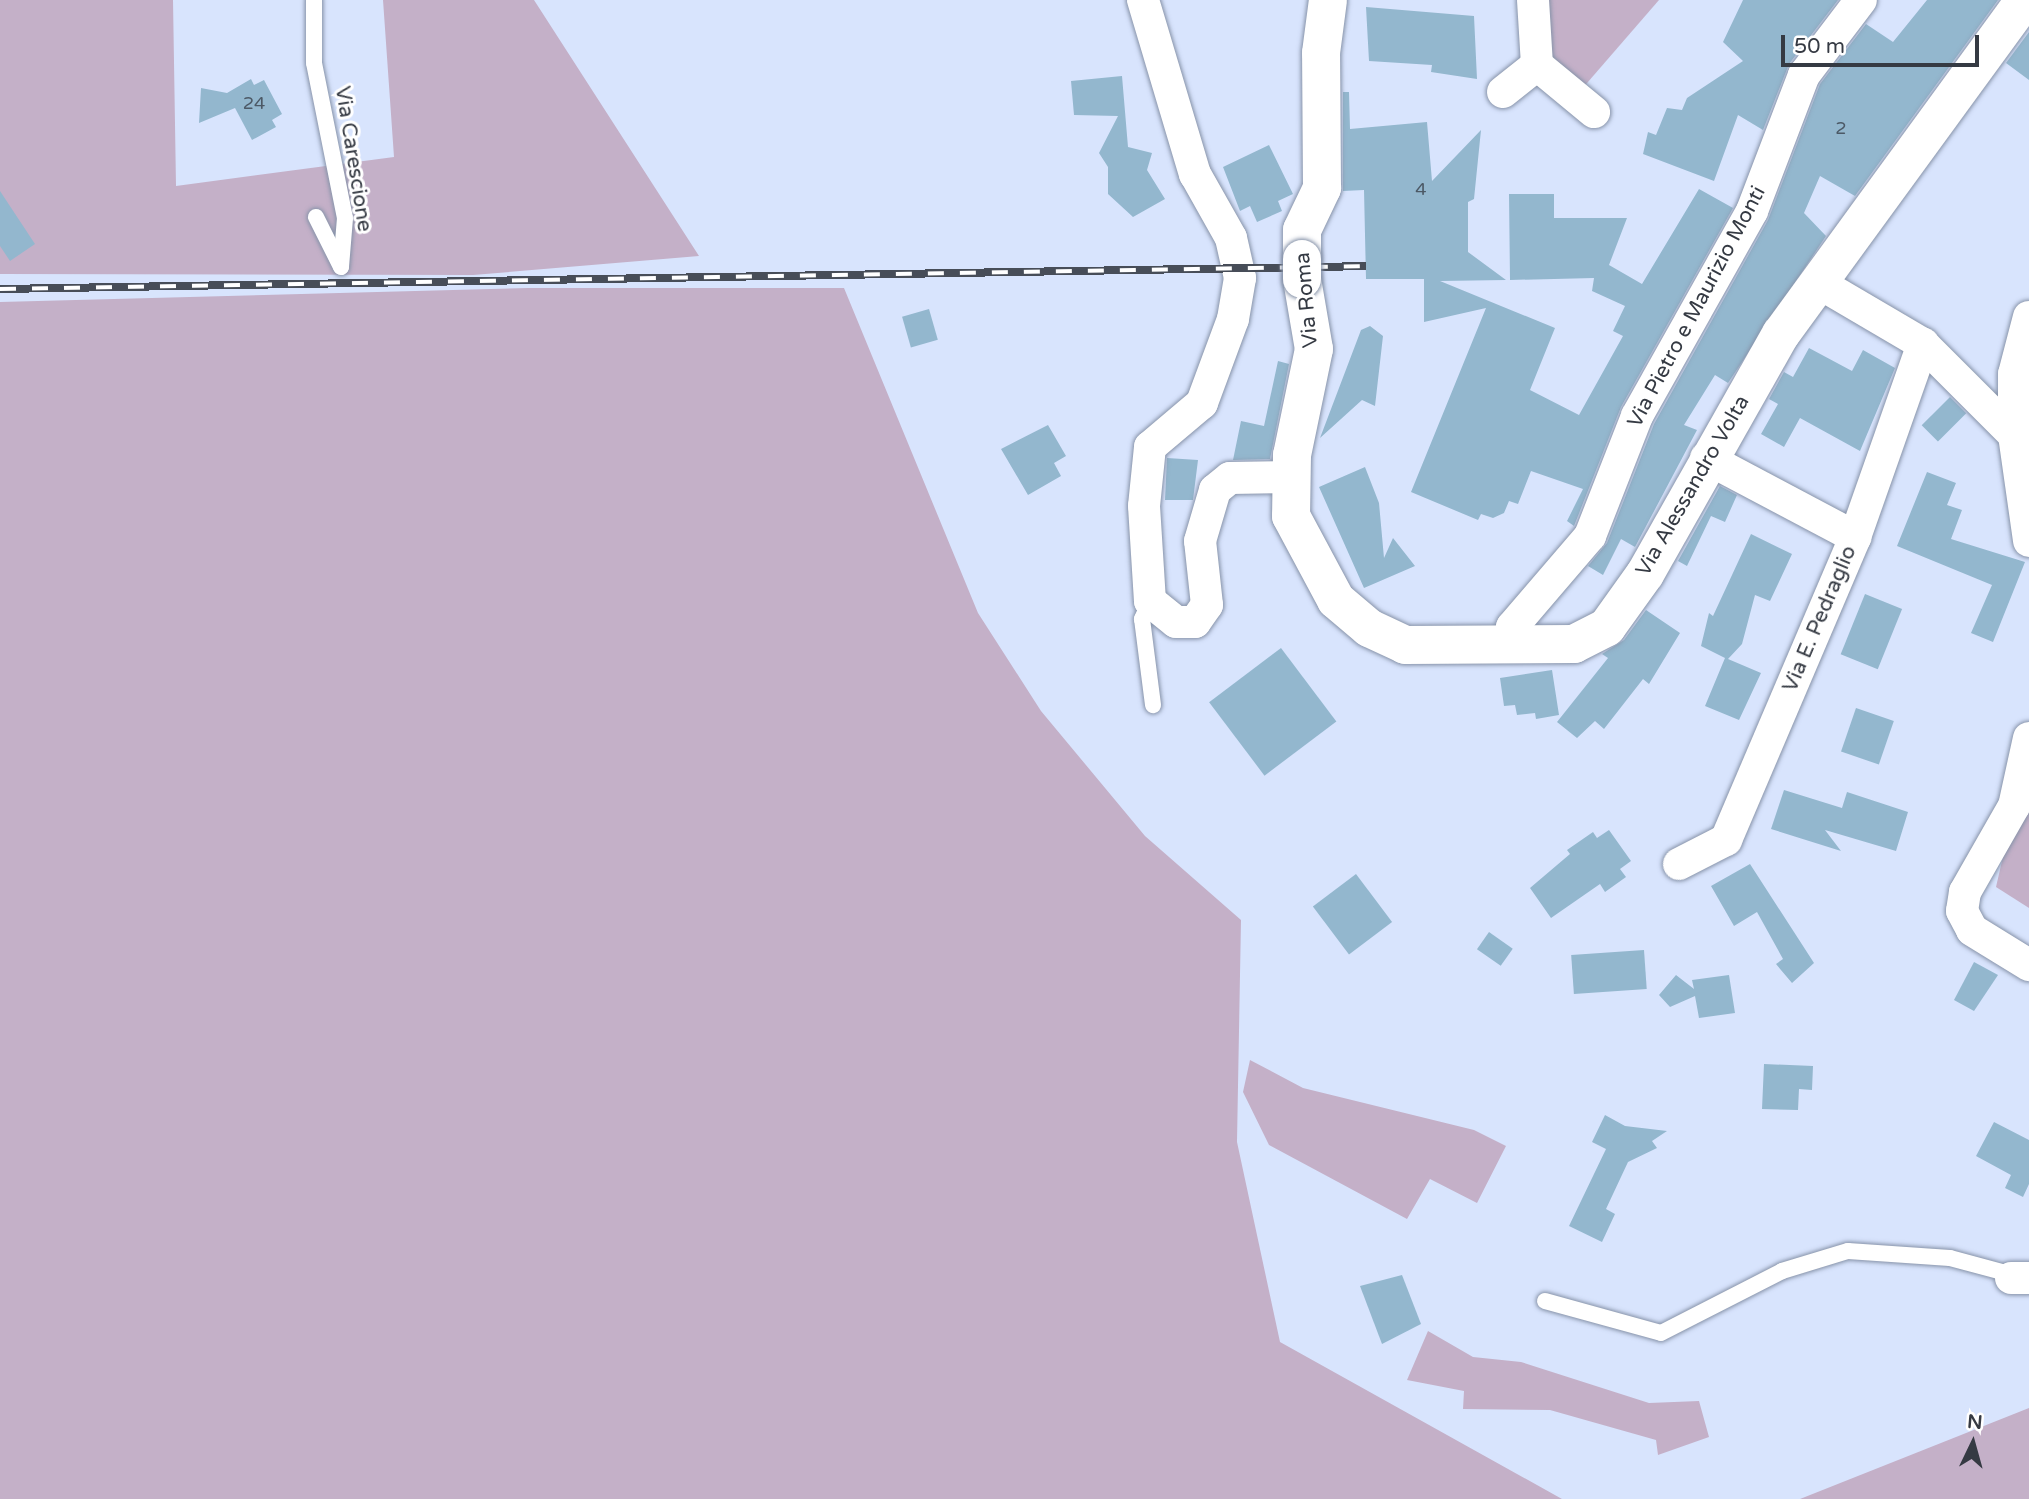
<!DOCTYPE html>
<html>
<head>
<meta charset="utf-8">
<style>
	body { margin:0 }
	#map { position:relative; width:2029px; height:1499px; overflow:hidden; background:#d8e4fd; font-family:"Varela Round",sans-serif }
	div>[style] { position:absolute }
	.green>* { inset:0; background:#c4b0c8 }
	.building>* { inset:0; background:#93b7ce; transform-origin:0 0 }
	.roads { filter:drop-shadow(0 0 2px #8793a9) drop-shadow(0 0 2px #8793a9) }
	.service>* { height:16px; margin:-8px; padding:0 8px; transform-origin:8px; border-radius:8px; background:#fff }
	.minor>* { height:32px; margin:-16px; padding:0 16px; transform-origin:16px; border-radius:16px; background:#fff }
	.tertiary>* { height:38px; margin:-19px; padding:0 19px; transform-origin:19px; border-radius:19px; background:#fff }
	.rail>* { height:8px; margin-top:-4px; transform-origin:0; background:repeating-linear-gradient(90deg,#fff 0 16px,#474d58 0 32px); box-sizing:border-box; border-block:2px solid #474d58 }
	.bridges { filter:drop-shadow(0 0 2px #8793a9) drop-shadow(0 0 2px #8793a9) }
	.tertiary-bridge>* { height:38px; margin:-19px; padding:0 19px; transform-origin:19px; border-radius:19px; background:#fff }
	span { translate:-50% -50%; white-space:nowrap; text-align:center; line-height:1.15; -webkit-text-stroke:6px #fff; paint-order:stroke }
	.number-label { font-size:18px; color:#4c5966 }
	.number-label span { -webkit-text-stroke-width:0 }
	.street-label { font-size:21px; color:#353a43 }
	.north { position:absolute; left:1938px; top:1408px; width:70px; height:70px; -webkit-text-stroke:5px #fff; paint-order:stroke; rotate:5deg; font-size:19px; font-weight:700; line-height:28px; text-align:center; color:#353a43 }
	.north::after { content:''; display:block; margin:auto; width:24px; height:32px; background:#353a43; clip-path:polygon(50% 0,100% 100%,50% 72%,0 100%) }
	.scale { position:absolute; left:1781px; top:35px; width:198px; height:32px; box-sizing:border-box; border:4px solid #353a43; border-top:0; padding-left:9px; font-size:21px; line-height:24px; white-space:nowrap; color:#353a43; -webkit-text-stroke:5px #fff; paint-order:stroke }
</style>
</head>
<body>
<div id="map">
	<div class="green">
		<i style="clip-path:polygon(0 0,173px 0,176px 186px,394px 157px,383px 0,534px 0,699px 256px,473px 275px,0 274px)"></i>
		<i style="clip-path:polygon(1539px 0,1659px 0,1581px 90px,1543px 45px)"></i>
		<i style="clip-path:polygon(528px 288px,844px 288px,978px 613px,1041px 711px,1145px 836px,1241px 920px,1237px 1142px,1280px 1342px,1562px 1499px,0 1499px,0 302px)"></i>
		<i style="clip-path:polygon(2017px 796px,2029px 800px,2029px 908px,1996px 887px)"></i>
		<i style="clip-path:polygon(1250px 1060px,1303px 1088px,1474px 1130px,1506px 1146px,1477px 1203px,1430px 1179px,1407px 1219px,1269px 1145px,1243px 1092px)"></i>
		<i style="clip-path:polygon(1428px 1331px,1473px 1357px,1521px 1362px,1649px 1403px,1699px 1401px,1709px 1437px,1658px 1455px,1656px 1440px,1550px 1410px,1463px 1409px,1464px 1391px,1407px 1380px)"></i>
		<i style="clip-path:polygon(2029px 1408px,2029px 1499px,1800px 1499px)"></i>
	</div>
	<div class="building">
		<i style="clip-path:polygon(1743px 0,1838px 0,1789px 64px,1763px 130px,1738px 115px,1714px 181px,1643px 154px,1648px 132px,1656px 135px,1667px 108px,1682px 110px,1687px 98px,1743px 61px,1723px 42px)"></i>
		<i style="clip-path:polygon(1927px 0,1998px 0,1855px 196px,1820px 176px,1804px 213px,1826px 236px,1728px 383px,1715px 375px,1684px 425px,1697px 430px,1635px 547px,1621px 539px,1603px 575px,1588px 566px,1607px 543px,1654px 424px,1768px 220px,1820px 84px,1866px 24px,1893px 42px)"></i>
		<i style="clip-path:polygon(1366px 7px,1474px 16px,1477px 79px,1431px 72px,1432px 65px,1369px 61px)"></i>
		<i style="clip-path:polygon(2029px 32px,2029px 80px,2006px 63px)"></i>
		<i style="clip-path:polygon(1122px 76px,1128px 147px,1152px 153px,1147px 170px,1165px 199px,1133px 217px,1108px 194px,1108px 167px,1099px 153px,1118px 116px,1074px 115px,1071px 81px)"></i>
		<i style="clip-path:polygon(251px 79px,254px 85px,264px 80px,282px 114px,272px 120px,276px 127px,252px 140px,235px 108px,199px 123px,201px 88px,227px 93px)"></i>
		<i style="clip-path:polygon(1343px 92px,1349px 92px,1350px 129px,1427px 122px,1432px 181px,1481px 130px,1474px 199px,1468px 202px,1468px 252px,1506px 280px,1440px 281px,1555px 328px,1530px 390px,1579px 415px,1623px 336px,1613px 331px,1625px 306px,1592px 291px,1594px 278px,1510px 280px,1509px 194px,1554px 194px,1554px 218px,1627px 218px,1609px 265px,1642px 284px,1699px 189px,1733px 208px,1621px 407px,1574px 526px,1567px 521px,1583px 489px,1531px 471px,1518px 504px,1509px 501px,1504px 513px,1493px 518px,1481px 514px,1478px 520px,1411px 492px,1486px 308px,1424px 322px,1424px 279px,1366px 279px,1364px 190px,1343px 191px)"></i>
		<i style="clip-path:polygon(1269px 145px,1293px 194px,1278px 201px,1282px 211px,1257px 222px,1250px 206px,1240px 211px,1223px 167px)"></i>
		<i style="clip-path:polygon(0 191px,35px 244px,10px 261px,0 246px)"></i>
		<i style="left:929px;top:309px;width:32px;height:28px;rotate:74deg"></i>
		<i style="clip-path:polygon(1370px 326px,1383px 336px,1375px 406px,1362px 400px,1320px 438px,1361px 330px)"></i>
		<i style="clip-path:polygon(1809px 348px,1852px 371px,1863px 350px,1895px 368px,1860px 451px,1800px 418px,1784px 447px,1761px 434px,1778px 404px,1769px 399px,1784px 372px,1793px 377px)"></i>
		<i style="clip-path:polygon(1278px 361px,1289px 364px,1270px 459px,1233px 460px,1241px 421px,1264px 426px)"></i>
		<i style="left:1950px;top:397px;width:23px;height:40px;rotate:45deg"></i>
		<i style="clip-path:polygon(1048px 425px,1066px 456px,1054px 463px,1061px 476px,1028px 495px,1001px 449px)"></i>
		<i style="clip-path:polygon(1167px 458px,1198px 460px,1193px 500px,1165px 500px)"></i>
		<i style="clip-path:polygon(1365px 467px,1379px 503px,1384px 558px,1393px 538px,1415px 566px,1364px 588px,1319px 487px)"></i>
		<i style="clip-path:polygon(1927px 472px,1956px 483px,1947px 505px,1962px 510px,1951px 539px,2025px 562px,1993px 642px,1971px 633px,1992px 585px,1897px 546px)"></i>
		<i style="clip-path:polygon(1720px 486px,1737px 495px,1725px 522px,1711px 516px,1687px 566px,1678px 561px)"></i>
		<i style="clip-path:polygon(1751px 534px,1792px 554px,1770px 601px,1755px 595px,1742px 644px,1728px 659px,1761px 673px,1739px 720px,1705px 706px,1725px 658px,1701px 646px,1709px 613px,1713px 616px)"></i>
		<i style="left:1865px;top:594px;width:40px;height:65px;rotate:22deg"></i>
		<i style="clip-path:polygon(1646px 610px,1680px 633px,1649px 684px,1643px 679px,1604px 729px,1595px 721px,1577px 738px,1557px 722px,1608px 658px,1602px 654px,1624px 640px)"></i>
		<i style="left:1281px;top:648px;width:92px;height:90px;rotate:53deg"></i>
		<i style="clip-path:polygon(1552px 670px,1559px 715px,1536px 719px,1535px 713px,1517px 715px,1515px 705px,1504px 706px,1500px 678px)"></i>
		<i style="left:1856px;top:708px;width:40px;height:46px;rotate:19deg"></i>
		<i style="clip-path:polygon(1784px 790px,1842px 808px,1847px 792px,1908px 812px,1896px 851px,1825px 830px,1841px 851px,1771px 829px)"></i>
		<i style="clip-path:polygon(1609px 830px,1631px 861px,1620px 869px,1626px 877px,1605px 892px,1600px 884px,1551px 918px,1530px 888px,1570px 854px,1567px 850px,1593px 832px,1597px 838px)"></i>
		<i style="clip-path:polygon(1750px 864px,1814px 963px,1792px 983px,1776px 964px,1783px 959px,1757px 912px,1734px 926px,1711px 886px)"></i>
		<i style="left:1356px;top:874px;width:60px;height:54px;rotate:53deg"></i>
		<i style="left:1489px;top:932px;width:29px;height:21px;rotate:35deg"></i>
		<i style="left:1644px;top:950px;width:39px;height:73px;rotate:86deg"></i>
		<i style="clip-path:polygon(1974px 962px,1998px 975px,1974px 1011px,1954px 1000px)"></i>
		<i style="clip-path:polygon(1676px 975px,1694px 989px,1692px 980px,1729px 975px,1735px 1013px,1699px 1018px,1695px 996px,1670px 1007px,1659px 995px)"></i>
		<i style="clip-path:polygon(1764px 1064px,1813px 1066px,1812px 1090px,1799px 1089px,1798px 1110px,1762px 1109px)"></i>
		<i style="clip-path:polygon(1605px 1115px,1625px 1126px,1667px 1131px,1652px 1141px,1657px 1148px,1628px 1162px,1606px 1209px,1615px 1214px,1602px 1242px,1569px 1226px,1606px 1149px,1592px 1142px)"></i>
		<i style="clip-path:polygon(1994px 1122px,2029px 1140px,2029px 1184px,2023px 1197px,2005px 1188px,2011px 1175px,1976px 1156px)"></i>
		<i style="clip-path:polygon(1402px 1275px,1421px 1324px,1382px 1344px,1360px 1286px)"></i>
	</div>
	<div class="roads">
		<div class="service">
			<i style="left:314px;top:0;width:63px;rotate:90deg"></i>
			<i style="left:314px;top:63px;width:158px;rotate:78.7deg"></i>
			<i style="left:345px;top:218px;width:49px;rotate:94.7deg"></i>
			<i style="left:341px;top:267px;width:56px;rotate:-116.6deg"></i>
			<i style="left:1150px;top:601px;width:20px;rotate:114deg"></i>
			<i style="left:1142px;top:619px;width:87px;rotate:82.7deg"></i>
			<i style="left:1545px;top:1301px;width:120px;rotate:15.4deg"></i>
			<i style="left:1661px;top:1333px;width:136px;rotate:-27.1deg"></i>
			<i style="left:1782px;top:1271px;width:69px;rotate:-16.9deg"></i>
			<i style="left:1848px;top:1251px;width:102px;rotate:3.9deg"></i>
			<i style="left:1950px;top:1258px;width:69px;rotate:15deg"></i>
		</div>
		<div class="minor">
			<i style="left:1143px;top:0;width:182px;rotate:73.4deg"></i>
			<i style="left:1195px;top:174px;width:73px;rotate:60.6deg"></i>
			<i style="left:1231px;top:238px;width:41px;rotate:77.3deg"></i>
			<i style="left:1240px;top:278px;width:42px;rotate:99.7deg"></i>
			<i style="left:1233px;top:319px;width:90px;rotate:110.3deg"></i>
			<i style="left:1202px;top:403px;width:68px;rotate:139.8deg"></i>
			<i style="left:1150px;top:447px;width:59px;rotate:95.8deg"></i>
			<i style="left:1144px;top:506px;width:95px;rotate:86.4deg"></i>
			<i style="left:1150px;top:601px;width:33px;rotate:39deg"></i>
			<i style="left:1176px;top:622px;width:19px"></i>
			<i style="left:1195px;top:622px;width:21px;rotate:-55deg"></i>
			<i style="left:1207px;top:605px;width:64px;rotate:-96.2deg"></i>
			<i style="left:1200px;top:541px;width:53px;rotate:-73.6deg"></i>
			<i style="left:1215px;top:490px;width:19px;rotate:-39deg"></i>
			<i style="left:1230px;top:478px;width:60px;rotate:-1deg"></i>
			<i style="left:1533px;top:0;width:65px;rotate:86.5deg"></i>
			<i style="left:1537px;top:65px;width:74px;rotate:39.5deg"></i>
			<i style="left:1503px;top:92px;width:43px;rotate:-38.5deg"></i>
			<i style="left:1819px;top:283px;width:121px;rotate:30.4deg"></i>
			<i style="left:1923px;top:344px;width:129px;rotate:45deg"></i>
			<i style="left:2014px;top:435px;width:107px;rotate:81.9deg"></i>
			<i style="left:2014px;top:435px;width:61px;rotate:-90deg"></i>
			<i style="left:2014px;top:374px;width:59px;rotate:-75.3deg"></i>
			<i style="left:1706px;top:458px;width:169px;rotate:27.9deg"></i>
			<i style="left:1507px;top:645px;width:19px;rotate:-74deg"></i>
			<i style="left:1512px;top:627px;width:120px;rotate:-49.4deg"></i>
			<i style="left:1590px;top:536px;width:129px;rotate:-68.6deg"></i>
			<i style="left:1637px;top:416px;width:235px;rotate:-60.7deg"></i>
			<i style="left:1752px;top:211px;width:146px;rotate:-69.1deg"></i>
			<i style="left:1804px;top:75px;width:94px;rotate:-52.8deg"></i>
			<i style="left:2029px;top:738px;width:70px;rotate:102.4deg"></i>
			<i style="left:2014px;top:806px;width:99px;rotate:119.7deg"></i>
			<i style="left:1965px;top:892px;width:19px;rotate:99deg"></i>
			<i style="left:1962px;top:911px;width:21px;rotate:62deg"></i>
			<i style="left:1972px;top:930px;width:67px;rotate:31.6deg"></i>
			<i style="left:1679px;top:864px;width:53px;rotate:-27.1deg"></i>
			<i style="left:1726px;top:840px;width:329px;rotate:-66.9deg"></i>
			<i style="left:1855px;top:537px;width:205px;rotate:-70.6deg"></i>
			<i style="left:2011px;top:1278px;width:18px"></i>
		</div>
		<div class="tertiary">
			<i style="left:1302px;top:259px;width:29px;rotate:-90deg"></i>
			<i style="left:1302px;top:230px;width:47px;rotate:-64.5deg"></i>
			<i style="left:1322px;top:188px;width:135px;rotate:-90.4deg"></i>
			<i style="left:1321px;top:53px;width:53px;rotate:-82.5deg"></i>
			<i style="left:1302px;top:279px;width:71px;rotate:80.3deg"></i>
			<i style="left:1314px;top:349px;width:108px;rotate:101.7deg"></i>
			<i style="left:1292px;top:455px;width:61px;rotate:90.9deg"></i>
			<i style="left:1291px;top:516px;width:95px;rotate:61.8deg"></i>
			<i style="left:1336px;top:600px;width:43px;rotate:40.3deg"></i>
			<i style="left:1369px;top:628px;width:40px;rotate:25deg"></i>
			<i style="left:1405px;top:645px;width:169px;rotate:-0.3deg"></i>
			<i style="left:1574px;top:644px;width:37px;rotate:-27deg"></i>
			<i style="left:1607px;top:627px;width:65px;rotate:-54.4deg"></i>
			<i style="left:1645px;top:574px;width:276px;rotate:-60.5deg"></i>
			<i style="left:1781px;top:334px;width:414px;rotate:-53.9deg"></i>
		</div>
	</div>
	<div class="rail">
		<i style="left:0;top:289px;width:1366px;rotate:-0.96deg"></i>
	</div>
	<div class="bridges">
		<div class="tertiary-bridge">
			<i style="left:1302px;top:279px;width:20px;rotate:-90deg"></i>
		</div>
	</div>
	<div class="number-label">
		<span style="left:254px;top:103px">24</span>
		<span style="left:1841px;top:128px">2</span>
		<span style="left:1421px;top:189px">4</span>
	</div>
	<div class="street-label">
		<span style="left:353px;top:159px;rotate:81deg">Via Carescione</span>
		<span style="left:1307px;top:300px;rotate:-95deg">Via Roma</span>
		<span style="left:1697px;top:307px;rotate:-62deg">Via Pietro e Maurizio Monti</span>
		<span style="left:1693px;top:486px;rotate:-60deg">Via Alessandro Volta</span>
		<span style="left:1820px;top:619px;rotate:-67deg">Via E. Pedraglio</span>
	</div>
	<div class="north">N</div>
	<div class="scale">50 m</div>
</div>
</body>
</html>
